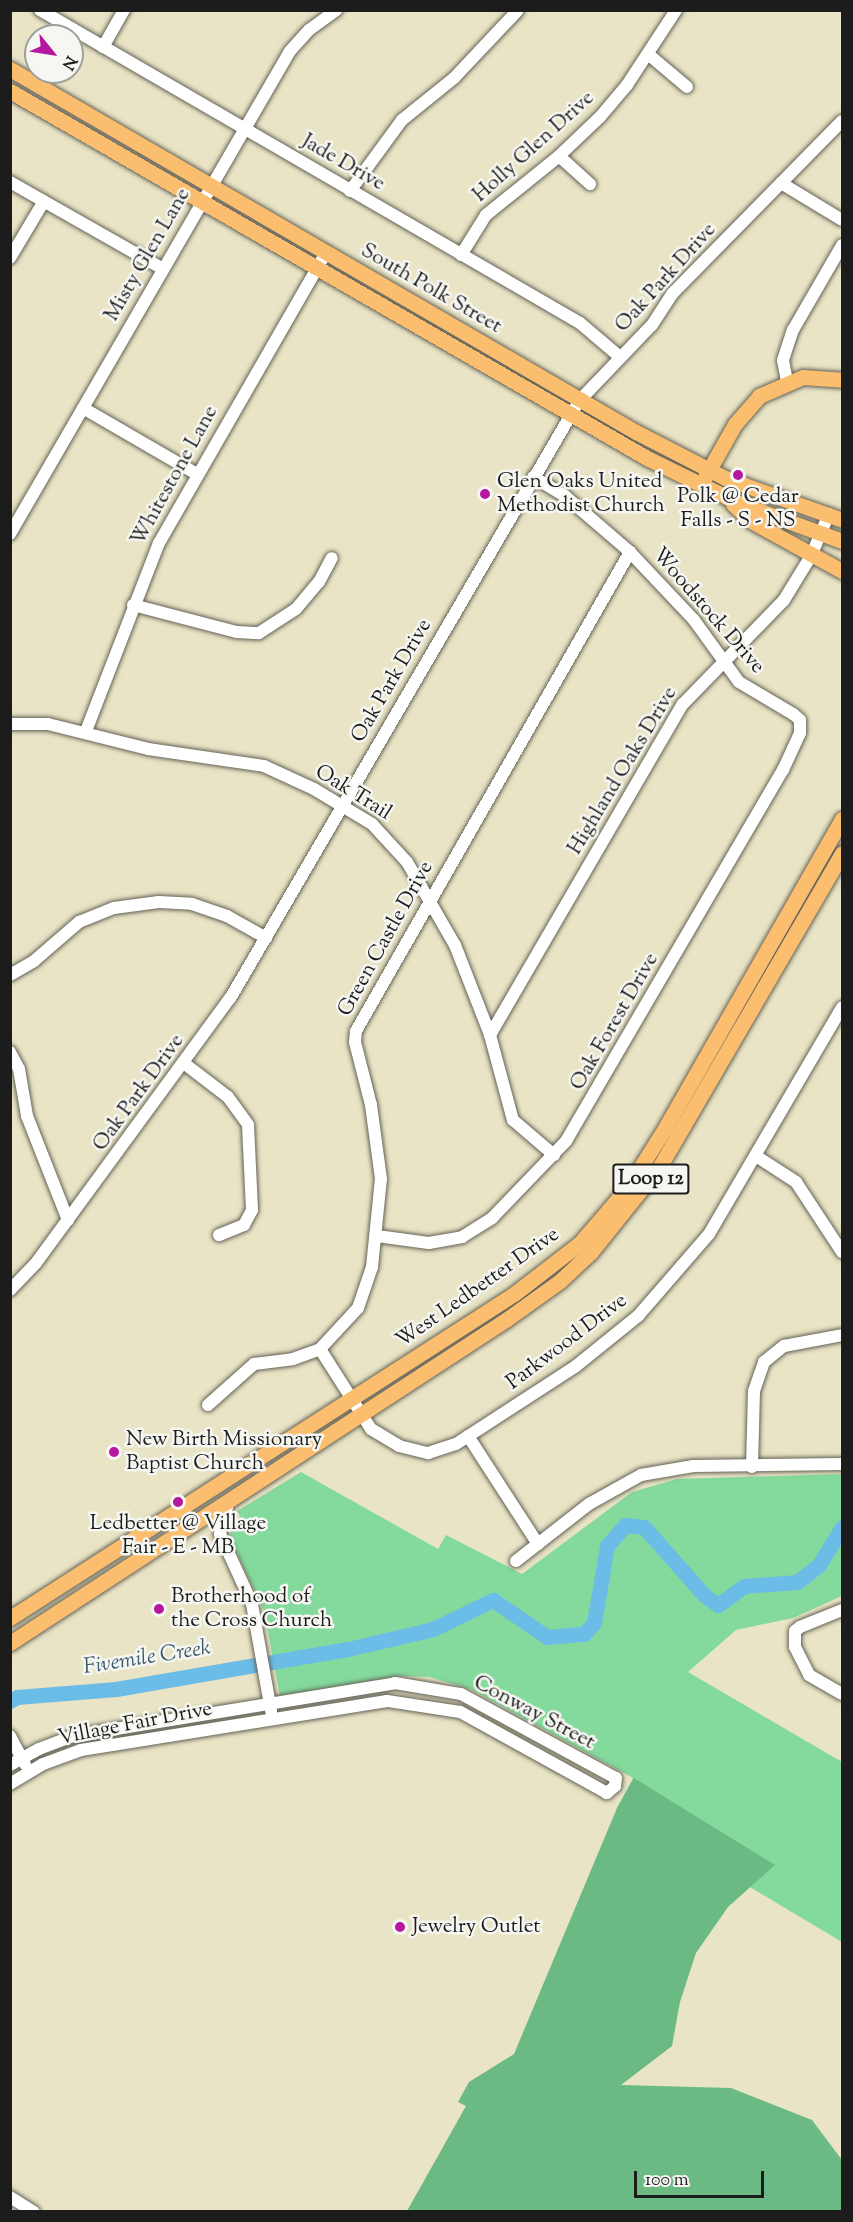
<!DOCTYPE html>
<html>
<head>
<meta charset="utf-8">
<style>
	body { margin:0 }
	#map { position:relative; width:853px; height:2222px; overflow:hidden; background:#e9e4c5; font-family:"Sorts Mill Goudy",serif }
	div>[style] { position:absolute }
	.green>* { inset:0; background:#84da9d }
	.forest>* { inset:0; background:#6bba84 }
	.river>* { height:15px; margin:-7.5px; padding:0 7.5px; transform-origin:7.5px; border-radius:7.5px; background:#6bbce6 }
	.roads { filter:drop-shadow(0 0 2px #646257) drop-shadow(0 0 2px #646257) }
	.minor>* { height:12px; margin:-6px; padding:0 6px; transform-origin:6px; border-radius:6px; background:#fff }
	.major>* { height:15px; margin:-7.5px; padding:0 7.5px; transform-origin:7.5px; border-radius:7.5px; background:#fabe6e }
	.dots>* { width:16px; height:16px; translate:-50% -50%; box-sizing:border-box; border:3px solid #f6f6f2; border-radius:50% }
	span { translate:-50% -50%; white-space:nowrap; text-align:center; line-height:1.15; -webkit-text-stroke:5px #f6f6f2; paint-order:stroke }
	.shield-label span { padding:2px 4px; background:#f6f6f2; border:2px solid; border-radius:4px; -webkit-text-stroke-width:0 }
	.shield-label { font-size:20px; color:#1c1c1c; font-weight:700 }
	.street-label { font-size:21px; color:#1c1c1c }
	.poi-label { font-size:21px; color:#1c1c1c }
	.left { translate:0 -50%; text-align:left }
	.water-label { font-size:22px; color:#3c5c6d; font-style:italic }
	.frame { position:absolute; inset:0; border:12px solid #1c1c1c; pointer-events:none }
	.north { position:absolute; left:24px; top:24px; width:60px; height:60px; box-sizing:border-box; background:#f6f6f2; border:2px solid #9f9f9c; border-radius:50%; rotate:120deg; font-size:16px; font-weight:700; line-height:24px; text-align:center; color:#1c1c1c }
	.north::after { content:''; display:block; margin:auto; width:21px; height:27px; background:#b5179e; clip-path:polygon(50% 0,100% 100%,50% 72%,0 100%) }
	.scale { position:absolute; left:634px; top:2171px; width:130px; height:27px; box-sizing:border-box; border:3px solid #1c1c1c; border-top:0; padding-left:8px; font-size:18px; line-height:21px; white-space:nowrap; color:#1c1c1c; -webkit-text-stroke:4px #f6f6f2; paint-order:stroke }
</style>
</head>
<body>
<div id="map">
	<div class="green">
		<i style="clip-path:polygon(301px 1472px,438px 1549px,446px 1535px,522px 1574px,632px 1492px,677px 1479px,842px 1474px,842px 1596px,793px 1618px,736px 1630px,688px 1672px,842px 1762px,842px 1942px,617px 1808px,633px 1778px,470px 1689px,429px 1677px,401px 1676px,280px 1696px,264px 1611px,229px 1536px,240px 1516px,237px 1511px)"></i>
	</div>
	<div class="forest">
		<i style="clip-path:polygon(634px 1778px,775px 1865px,728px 1907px,696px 1953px,680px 2002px,672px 2046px,621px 2085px,731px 2088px,812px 2120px,842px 2160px,842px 2211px,407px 2211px,466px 2106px,458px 2102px,469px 2082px,514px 2054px,617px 1808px)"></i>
	</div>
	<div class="river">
		<i style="left:10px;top:1701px;width:8px;rotate:-30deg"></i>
		<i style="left:17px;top:1697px;width:99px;rotate:-4.6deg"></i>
		<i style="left:116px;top:1689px;width:235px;rotate:-9.8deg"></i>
		<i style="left:348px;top:1649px;width:87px;rotate:-13.2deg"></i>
		<i style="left:433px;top:1629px;width:67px;rotate:-25.8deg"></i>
		<i style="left:493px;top:1600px;width:65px;rotate:34.4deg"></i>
		<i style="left:547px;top:1637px;width:37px;rotate:-5deg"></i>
		<i style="left:584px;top:1634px;width:15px;rotate:-48deg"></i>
		<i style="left:594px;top:1623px;width:78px;rotate:-80.4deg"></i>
		<i style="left:607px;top:1546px;width:28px;rotate:-49deg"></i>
		<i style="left:625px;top:1525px;width:19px;rotate:6deg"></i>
		<i style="left:644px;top:1527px;width:91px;rotate:48.6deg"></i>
		<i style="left:704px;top:1595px;width:17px;rotate:36deg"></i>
		<i style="left:718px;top:1605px;width:32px;rotate:-36deg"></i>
		<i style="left:744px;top:1586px;width:53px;rotate:-4.3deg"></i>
		<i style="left:797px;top:1582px;width:28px;rotate:-38deg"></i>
		<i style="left:819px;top:1565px;width:44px;rotate:-58.8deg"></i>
	</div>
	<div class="roads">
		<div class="minor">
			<i style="left:40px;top:10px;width:624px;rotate:30.1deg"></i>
			<i style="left:580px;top:323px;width:52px;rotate:40.4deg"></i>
			<i style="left:103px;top:47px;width:43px;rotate:-60.4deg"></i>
			<i style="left:648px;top:54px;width:51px;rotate:40.2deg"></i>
			<i style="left:559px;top:156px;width:42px;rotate:42.1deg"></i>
			<i style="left:10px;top:182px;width:176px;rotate:29.6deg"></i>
			<i style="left:781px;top:183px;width:71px;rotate:31.2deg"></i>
			<i style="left:350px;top:191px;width:88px;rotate:-53.8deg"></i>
			<i style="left:402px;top:120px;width:67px;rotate:-38.9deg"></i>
			<i style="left:454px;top:78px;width:93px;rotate:-46.7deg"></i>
			<i style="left:461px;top:255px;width:47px;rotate:-58deg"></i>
			<i style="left:486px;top:215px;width:94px;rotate:-38.9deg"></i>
			<i style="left:559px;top:156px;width:57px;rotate:-43.6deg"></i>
			<i style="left:600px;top:117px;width:42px;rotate:-49.8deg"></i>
			<i style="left:627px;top:85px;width:90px;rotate:-56.8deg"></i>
			<i style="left:10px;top:258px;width:66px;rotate:-59.2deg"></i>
			<i style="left:787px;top:381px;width:21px;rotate:-101deg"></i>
			<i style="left:783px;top:360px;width:32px;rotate:-72deg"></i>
			<i style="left:793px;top:330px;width:98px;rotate:-60deg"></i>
			<i style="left:83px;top:408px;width:132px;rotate:30.1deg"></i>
			<i style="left:10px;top:534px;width:558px;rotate:-59.9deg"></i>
			<i style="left:290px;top:51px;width:28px;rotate:-48deg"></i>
			<i style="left:309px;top:30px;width:34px;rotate:-36deg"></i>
			<i style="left:133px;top:605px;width:107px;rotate:14.6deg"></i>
			<i style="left:237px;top:632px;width:22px;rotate:3deg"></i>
			<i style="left:259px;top:633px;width:44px;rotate:-33deg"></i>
			<i style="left:296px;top:609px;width:35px;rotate:-50deg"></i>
			<i style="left:319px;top:582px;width:27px;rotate:-62deg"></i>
			<i style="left:10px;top:724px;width:38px"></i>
			<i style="left:48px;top:724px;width:103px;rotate:14deg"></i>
			<i style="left:148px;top:749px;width:117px;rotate:8.3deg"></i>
			<i style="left:264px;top:766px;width:55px;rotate:24.7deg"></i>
			<i style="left:314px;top:789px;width:68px;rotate:31.1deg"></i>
			<i style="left:372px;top:824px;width:52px;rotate:47.4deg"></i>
			<i style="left:407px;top:862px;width:96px;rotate:60deg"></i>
			<i style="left:455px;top:945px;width:97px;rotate:68.7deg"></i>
			<i style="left:490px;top:1035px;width:88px;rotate:74.9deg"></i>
			<i style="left:513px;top:1120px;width:54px;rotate:40.5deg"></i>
			<i style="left:86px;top:731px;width:202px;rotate:-68.8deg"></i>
			<i style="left:159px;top:543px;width:335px;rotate:-60.1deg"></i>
			<i style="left:10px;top:975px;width:28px;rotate:-30deg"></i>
			<i style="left:34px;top:961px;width:60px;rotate:-40.9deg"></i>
			<i style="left:79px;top:922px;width:38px;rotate:-22deg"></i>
			<i style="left:114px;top:908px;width:45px;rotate:-7.6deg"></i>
			<i style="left:159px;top:902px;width:33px;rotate:3deg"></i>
			<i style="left:192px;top:904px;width:37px;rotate:19deg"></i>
			<i style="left:227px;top:916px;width:45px;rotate:29.4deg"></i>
			<i style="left:490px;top:1035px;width:383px;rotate:-59.8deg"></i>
			<i style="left:683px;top:704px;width:145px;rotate:-45.8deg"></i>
			<i style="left:784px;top:600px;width:52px;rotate:-58.5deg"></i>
			<i style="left:811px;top:556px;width:46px;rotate:-66.8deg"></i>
			<i style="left:10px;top:1052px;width:19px;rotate:62deg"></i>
			<i style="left:19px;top:1069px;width:48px;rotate:80.3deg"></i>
			<i style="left:27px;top:1116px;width:112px;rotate:68.5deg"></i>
			<i style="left:185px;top:1064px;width:54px;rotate:37.5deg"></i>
			<i style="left:228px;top:1097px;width:34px;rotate:54deg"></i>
			<i style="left:248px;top:1125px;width:85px;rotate:87.3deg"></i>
			<i style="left:252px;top:1210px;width:17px;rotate:118deg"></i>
			<i style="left:244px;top:1225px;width:27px;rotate:158deg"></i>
			<i style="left:756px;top:1156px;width:48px;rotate:33deg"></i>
			<i style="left:796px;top:1182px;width:84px;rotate:56.7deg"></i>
			<i style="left:377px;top:1236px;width:52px;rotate:7.7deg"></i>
			<i style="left:429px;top:1243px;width:34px;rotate:-10deg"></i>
			<i style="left:462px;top:1237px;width:36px;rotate:-32deg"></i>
			<i style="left:492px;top:1218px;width:107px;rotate:-46.1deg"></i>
			<i style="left:566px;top:1141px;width:430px;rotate:-59.7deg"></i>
			<i style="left:783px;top:770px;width:41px;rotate:-65.3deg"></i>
			<i style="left:800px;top:733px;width:13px;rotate:-90deg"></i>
			<i style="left:800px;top:720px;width:9px;rotate:-139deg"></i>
			<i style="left:793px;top:714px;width:63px;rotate:-149.3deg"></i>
			<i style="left:739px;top:682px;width:77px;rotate:-126deg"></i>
			<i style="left:694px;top:620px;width:93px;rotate:-133.3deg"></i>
			<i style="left:630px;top:552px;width:86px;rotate:-139.3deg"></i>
			<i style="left:565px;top:496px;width:37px;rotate:-149deg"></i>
			<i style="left:10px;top:1290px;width:37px;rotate:-46deg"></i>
			<i style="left:36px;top:1263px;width:330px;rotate:-53.8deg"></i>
			<i style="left:231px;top:997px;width:690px;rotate:-59.72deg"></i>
			<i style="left:579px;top:401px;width:105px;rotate:-46.2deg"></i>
			<i style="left:652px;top:325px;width:38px;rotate:-57deg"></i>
			<i style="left:673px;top:293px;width:241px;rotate:-45.5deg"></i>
			<i style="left:320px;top:1349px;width:95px;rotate:57.5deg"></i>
			<i style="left:371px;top:1429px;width:33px;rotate:31deg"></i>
			<i style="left:399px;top:1446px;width:30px;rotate:14deg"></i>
			<i style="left:428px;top:1453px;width:29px;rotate:-18deg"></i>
			<i style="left:456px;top:1444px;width:143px;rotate:-33deg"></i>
			<i style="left:576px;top:1366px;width:80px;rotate:-38.9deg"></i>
			<i style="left:638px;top:1316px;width:108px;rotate:-49.1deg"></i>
			<i style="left:709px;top:1234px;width:263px;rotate:-59.6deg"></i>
			<i style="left:208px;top:1405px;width:62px;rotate:-41.7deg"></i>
			<i style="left:254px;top:1364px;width:39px;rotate:-7deg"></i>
			<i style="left:293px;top:1359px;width:29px;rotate:-20deg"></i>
			<i style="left:320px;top:1349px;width:56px;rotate:-47.2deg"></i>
			<i style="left:358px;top:1308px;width:43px;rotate:-71.1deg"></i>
			<i style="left:372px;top:1267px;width:88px;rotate:-84.2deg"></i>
			<i style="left:381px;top:1179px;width:75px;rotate:-97.7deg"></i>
			<i style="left:371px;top:1105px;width:65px;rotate:-104.3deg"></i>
			<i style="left:355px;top:1042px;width:11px;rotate:-85deg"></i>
			<i style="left:356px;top:1031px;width:552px;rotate:-60.23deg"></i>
			<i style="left:468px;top:1436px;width:129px;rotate:57.1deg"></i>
			<i style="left:752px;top:1467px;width:76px;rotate:-88.5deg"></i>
			<i style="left:754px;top:1391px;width:31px;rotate:-71deg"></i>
			<i style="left:764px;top:1362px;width:26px;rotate:-39deg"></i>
			<i style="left:784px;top:1346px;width:59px;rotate:-10.7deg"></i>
			<i style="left:229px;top:1500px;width:35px;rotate:105deg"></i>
			<i style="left:220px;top:1534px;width:77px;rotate:65.4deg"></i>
			<i style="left:252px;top:1604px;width:109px;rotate:79.9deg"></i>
			<i style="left:516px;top:1561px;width:93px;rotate:-38deg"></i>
			<i style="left:589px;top:1504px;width:60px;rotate:-29.1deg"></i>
			<i style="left:641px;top:1475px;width:53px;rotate:-9.8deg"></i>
			<i style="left:693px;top:1466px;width:149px;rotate:-0.8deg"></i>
			<i style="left:842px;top:1610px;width:45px;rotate:158deg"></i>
			<i style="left:800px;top:1627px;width:6px;rotate:141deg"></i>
			<i style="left:795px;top:1631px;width:16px;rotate:90deg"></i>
			<i style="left:795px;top:1647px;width:31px;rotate:63deg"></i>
			<i style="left:809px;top:1675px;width:38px;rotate:30deg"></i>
			<i style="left:10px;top:1736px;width:32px;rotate:62deg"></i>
			<i style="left:10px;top:1765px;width:33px;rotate:-29deg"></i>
			<i style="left:39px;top:1749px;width:36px;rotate:-21deg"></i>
			<i style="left:73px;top:1736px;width:326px;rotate:-9.3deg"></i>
			<i style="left:395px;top:1683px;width:67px;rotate:9.5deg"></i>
			<i style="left:461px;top:1694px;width:176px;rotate:28.5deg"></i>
			<i style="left:616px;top:1778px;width:8px;rotate:97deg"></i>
			<i style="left:615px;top:1786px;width:11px;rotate:139deg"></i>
			<i style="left:607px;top:1793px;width:168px;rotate:-151.1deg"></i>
			<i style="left:460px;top:1712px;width:74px;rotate:-171.4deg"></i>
			<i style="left:387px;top:1701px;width:310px;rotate:170.9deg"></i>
			<i style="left:81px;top:1750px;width:40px;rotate:159.8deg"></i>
			<i style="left:43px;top:1764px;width:39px;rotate:149deg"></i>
			<i style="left:10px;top:2197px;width:28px;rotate:32deg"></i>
		</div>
		<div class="major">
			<i style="left:10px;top:69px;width:724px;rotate:30.11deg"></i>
			<i style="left:636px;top:432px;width:100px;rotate:27.3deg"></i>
			<i style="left:725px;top:478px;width:124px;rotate:19.7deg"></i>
			<i style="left:10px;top:91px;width:735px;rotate:29.95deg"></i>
			<i style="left:647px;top:458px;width:105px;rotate:26.1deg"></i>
			<i style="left:741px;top:504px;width:108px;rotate:20.1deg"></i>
			<i style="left:705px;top:477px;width:61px;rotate:-60.5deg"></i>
			<i style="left:735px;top:424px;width:37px;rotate:-49deg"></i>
			<i style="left:759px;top:396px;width:48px;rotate:-23.4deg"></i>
			<i style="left:803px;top:377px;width:39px;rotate:4deg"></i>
			<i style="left:733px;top:504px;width:25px;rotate:43deg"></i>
			<i style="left:751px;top:521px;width:104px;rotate:28.8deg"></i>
			<i style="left:10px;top:1618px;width:599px;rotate:-32.74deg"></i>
			<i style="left:514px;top:1294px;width:83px;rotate:-37.7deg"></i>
			<i style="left:580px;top:1243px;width:74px;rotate:-49.4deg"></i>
			<i style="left:628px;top:1187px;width:70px;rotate:-57.9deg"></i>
			<i style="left:665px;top:1128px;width:356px;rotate:-60.2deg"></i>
			<i style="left:10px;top:1643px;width:593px;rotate:-33.1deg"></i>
			<i style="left:507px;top:1319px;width:65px;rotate:-35.6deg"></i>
			<i style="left:560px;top:1281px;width:42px;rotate:-43.1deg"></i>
			<i style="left:591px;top:1252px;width:110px;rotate:-51.3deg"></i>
			<i style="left:660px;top:1166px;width:362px;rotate:-59.8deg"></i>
		</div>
	</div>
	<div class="dots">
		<i style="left:738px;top:475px;background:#b5179e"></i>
		<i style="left:485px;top:494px;background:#b5179e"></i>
		<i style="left:114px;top:1452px;background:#b5179e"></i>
		<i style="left:178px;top:1502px;background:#b5179e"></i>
		<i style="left:159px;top:1609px;background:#b5179e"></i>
		<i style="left:400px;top:1927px;background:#b5179e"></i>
	</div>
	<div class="shield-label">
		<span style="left:651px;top:1179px">Loop 12</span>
	</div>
	<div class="street-label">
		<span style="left:534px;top:147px;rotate:-42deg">Holly Glen Drive</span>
		<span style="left:343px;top:163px;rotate:30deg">Jade Drive</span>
		<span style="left:148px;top:255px;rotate:-60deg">Misty Glen Lane</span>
		<span style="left:666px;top:278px;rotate:-48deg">Oak Park Drive</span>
		<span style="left:431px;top:289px;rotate:30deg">South Polk Street</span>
		<span style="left:175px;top:476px;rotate:-61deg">Whitestone Lane</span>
		<span style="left:708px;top:611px;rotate:49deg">Woodstock Drive</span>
		<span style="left:392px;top:681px;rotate:-60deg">Oak Park Drive</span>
		<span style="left:623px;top:771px;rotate:-59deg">Highland Oaks Drive</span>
		<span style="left:353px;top:793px;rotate:32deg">Oak Trail</span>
		<span style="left:386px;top:939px;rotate:-61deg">Green Castle Drive</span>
		<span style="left:615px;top:1022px;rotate:-60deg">Oak Forest Drive</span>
		<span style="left:139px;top:1093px;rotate:-54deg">Oak Park Drive</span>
		<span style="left:478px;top:1288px;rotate:-35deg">West Ledbetter Drive</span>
		<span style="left:567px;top:1342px;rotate:-37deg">Parkwood Drive</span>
		<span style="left:534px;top:1713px;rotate:28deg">Conway Street</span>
		<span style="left:135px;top:1724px;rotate:-11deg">Village Fair Drive</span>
	</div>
	<div class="poi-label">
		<span class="left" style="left:497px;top:494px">Glen Oaks United<br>Methodist Church</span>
		<span style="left:738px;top:509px">Polk @ Cedar<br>Falls - S - NS</span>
		<span class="left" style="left:126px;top:1452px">New Birth Missionary<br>Baptist Church</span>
		<span style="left:178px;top:1536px">Ledbetter @ Village<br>Fair - E - MB</span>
		<span class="left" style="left:171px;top:1609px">Brotherhood of<br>the Cross Church</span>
		<span class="left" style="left:412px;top:1927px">Jewelry Outlet</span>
	</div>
	<div class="water-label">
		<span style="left:147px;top:1659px;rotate:-9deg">Fivemile Creek</span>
	</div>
	<div class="frame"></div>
	<div class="north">N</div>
	<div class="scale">100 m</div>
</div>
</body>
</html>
